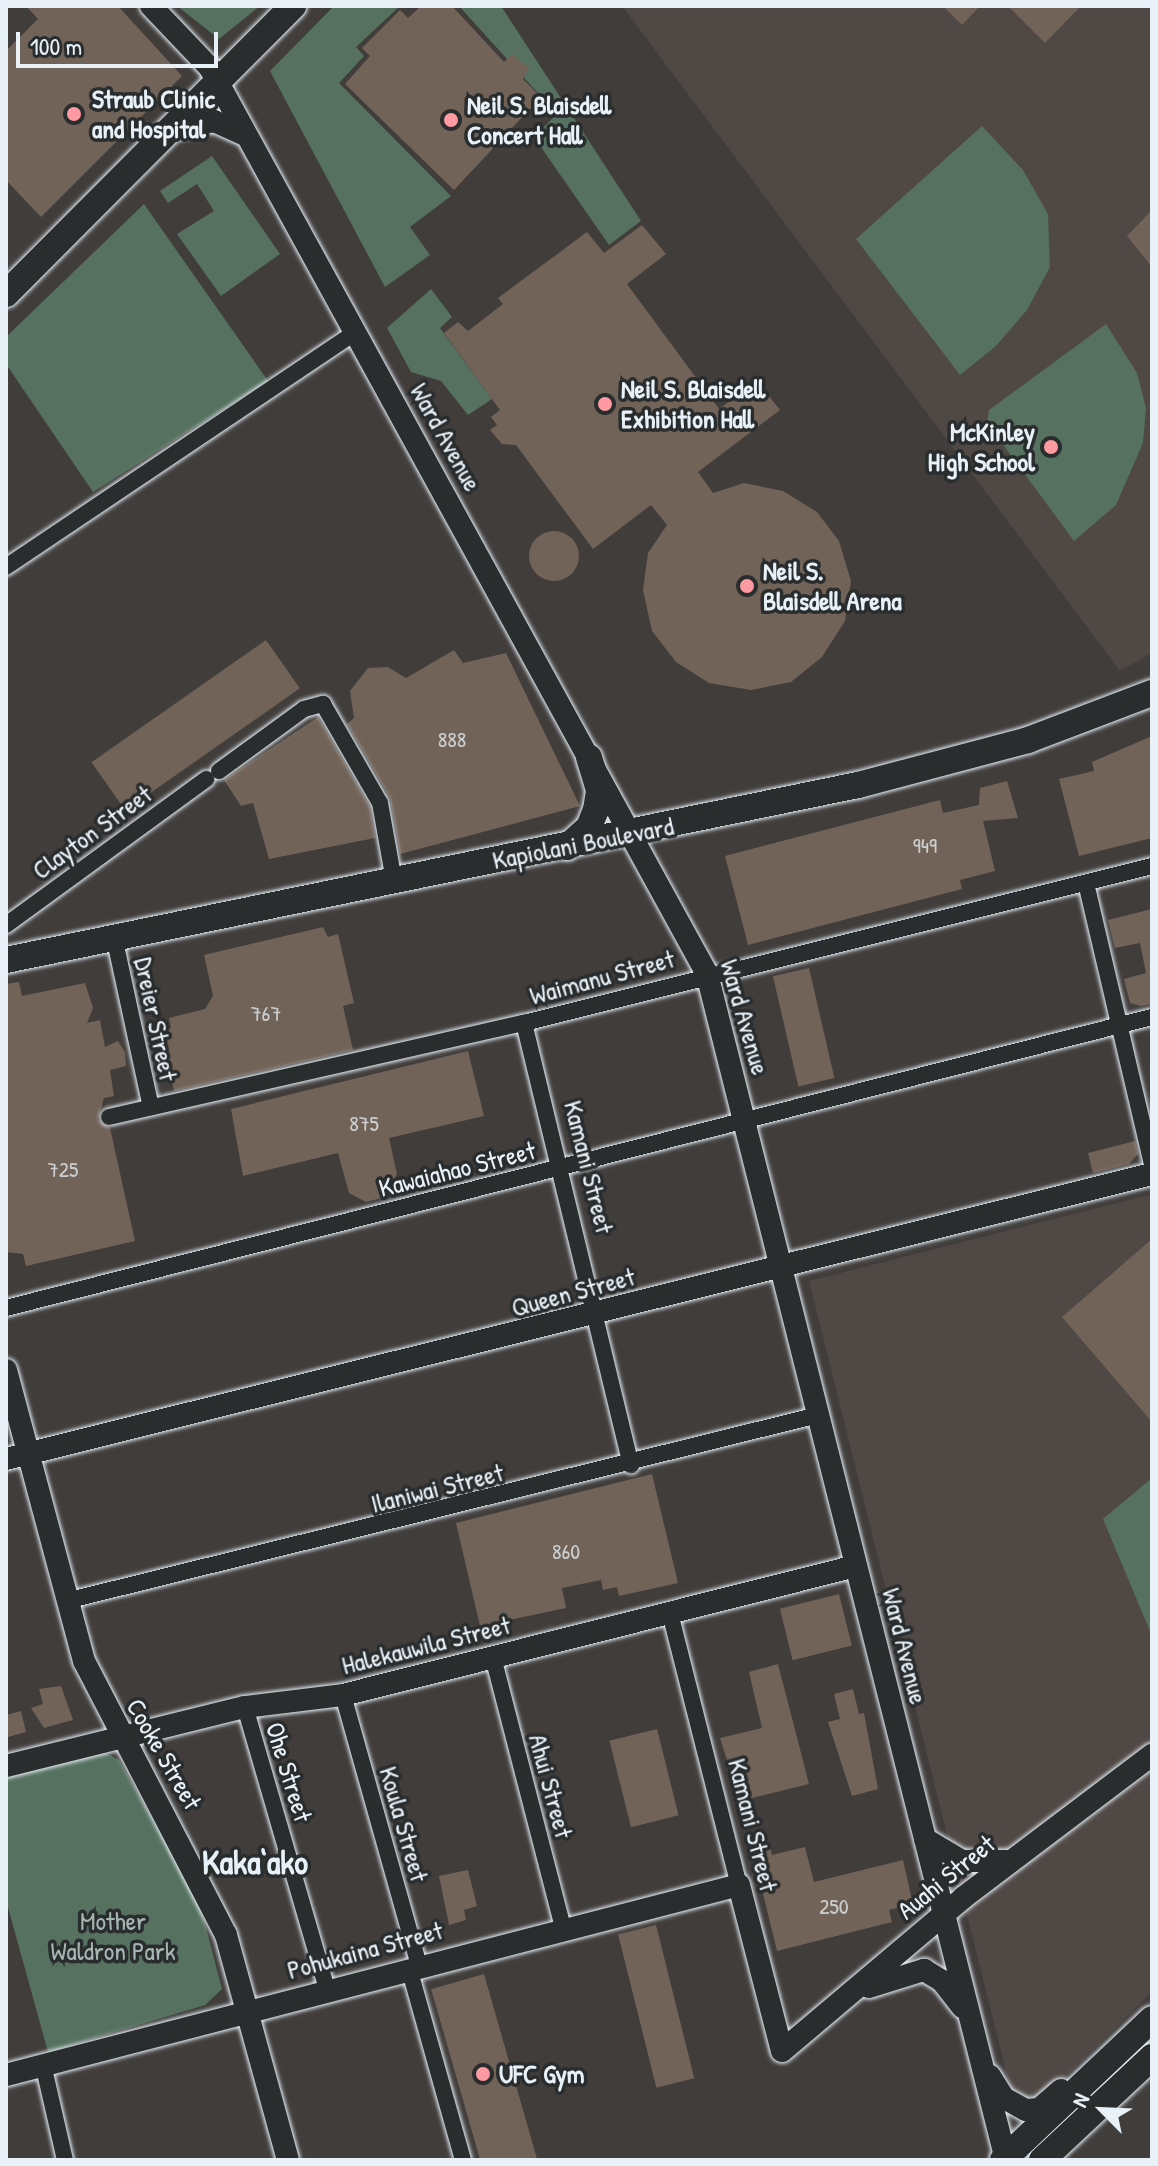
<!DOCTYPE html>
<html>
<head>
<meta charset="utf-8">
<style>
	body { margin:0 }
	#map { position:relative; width:1158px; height:2166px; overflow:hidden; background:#403d3b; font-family:"Patrick Hand",sans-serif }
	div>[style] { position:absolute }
	.built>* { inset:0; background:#4f4844 }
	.green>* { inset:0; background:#56715f }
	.building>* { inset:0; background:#726358; transform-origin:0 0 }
	.round { border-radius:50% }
	.roads { filter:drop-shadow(0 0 2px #e8f1f8) drop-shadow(0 0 2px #e8f1f8) }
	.street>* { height:16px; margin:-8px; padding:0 8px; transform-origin:8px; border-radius:8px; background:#2a2d2e }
	.secondary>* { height:22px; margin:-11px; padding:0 11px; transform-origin:11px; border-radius:11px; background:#2a2d2e }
	.primary>* { height:26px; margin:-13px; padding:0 13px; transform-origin:13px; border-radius:13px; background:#2a2d2e }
	.dots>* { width:22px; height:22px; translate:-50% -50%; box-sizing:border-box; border:4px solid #2a2d2e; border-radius:50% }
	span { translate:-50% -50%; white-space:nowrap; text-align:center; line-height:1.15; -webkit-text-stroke:7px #2a2d2e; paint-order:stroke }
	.number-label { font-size:22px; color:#caced0 }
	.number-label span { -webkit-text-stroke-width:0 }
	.poi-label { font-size:26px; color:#e8f1f8; font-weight:700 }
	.left { translate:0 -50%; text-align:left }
	.right { translate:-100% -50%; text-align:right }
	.street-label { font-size:26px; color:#e8f1f8 }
	.park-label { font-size:26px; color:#a6b7b3 }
	.district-label { font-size:34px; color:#e8f1f8; font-weight:700 }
	.frame { position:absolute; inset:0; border:8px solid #e8f1f8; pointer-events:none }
	.north { position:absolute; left:1062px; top:2070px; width:80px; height:80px; -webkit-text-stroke:6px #2a2d2e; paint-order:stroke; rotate:294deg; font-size:22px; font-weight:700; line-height:32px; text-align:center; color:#e8f1f8 }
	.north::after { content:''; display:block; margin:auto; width:28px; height:36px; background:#e8f1f8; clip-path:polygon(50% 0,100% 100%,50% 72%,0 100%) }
	.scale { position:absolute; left:16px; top:32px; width:202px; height:36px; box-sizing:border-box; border:4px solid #e8f1f8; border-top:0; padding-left:10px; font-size:24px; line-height:28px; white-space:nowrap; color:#e8f1f8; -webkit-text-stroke:6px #2a2d2e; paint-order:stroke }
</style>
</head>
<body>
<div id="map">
	<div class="built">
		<i style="clip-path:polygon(622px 6px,1152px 6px,1152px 653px,1120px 671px)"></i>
		<i style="clip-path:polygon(1152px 1194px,1152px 1992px,1045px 2097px,1019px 2099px,1010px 2088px,809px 1281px)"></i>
	</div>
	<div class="green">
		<i style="clip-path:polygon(177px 6px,260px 6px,219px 39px)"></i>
		<i style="clip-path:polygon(334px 6px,400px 6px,356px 47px,364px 56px,339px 83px,451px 196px,410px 227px,430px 255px,385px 287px,270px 71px)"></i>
		<i style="clip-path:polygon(459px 6px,501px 6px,641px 221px,609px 245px,534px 137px,557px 114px)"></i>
		<i style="clip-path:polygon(982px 126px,1023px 170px,1048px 214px,1050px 267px,1027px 310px,996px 346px,960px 375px,856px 239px)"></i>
		<i style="clip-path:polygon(212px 156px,280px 254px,221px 296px,177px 234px,214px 211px,197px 184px,168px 203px,160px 191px)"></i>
		<i style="clip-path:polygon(144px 204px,268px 381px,93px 492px,6px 364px,6px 337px)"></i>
		<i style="clip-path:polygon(431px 289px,452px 317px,440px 328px,492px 399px,468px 415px,441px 381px,411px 372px,387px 328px)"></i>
		<i style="clip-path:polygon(1106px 324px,1137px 373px,1146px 408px,1143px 443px,1116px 505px,1074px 541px,987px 423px,989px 410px)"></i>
		<i style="clip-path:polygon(1152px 1478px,1152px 1636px,1103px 1519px)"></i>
		<i style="clip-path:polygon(104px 1752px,119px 1760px,199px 1901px,222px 1989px,205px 2005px,48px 2052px,6px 1900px,6px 1778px)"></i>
	</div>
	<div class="building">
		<i style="clip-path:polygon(26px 6px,118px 6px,182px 76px,41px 217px,6px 180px,6px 51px,38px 19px)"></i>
		<i style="clip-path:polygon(421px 6px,452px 6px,504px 62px,512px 54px,529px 68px,523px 79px,541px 97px,454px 190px,345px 84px,370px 56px,362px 48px,400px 10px,408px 18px)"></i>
		<i style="clip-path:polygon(943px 6px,980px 6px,962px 25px)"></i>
		<i style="clip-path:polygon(1008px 6px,1081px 6px,1045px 43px)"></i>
		<i style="clip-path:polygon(1152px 210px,1152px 267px,1127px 236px)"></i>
		<i style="clip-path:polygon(642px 225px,666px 254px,627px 284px,719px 409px,757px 381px,780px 410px,698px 472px,713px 493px,744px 483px,783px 491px,817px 512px,839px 541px,851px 581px,845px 621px,822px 657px,791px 682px,751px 690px,709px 683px,676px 662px,652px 631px,643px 590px,648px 553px,667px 525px,651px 505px,593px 549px,516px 445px,502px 444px,490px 430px,497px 425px,491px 417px,500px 410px,444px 333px,458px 322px,468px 331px,503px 304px,498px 298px,587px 232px,604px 253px)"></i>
		<i class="round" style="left:529px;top:531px;width:50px;height:50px"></i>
		<i style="left:266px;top:640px;width:59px;height:213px;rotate:55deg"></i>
		<i style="clip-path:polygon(454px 650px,463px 663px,506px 653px,580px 806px,400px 854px,390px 798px,347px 724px,354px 718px,350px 691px,368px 668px,388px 667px,406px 678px)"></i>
		<i style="clip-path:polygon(318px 717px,370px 807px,375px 838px,269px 859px,253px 803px,241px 806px,224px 780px)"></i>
		<i style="clip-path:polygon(1152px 736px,1152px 838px,1079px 856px,1059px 779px,1094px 771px,1092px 762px)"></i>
		<i style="clip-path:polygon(1007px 781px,1018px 818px,983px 821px,995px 871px,960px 880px,962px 889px,748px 945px,725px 856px,940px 800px,943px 813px,979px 805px,980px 788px)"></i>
		<i style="clip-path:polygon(1152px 909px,1152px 1004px,1141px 1006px,1130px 1003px,1124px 979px,1146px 973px,1140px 943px,1115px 948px,1108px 920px)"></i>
		<i style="clip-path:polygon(323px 927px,328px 937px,338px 934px,354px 1003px,343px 1006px,353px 1050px,174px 1091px,161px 1030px,171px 1028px,169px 1018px,205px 1009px,213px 996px,204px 955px)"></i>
		<i style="left:809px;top:968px;width:113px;height:37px;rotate:77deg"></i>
		<i style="clip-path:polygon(19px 982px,22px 996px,85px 983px,93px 1008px,87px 1023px,100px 1020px,105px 1047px,118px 1041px,125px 1052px,126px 1066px,110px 1070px,114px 1096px,104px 1098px,98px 1119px,110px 1128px,135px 1241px,26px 1266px,23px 1254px,6px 1252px,6px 984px)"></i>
		<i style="clip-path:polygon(468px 1051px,484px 1116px,389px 1138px,397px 1174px,385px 1197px,366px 1202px,349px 1193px,338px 1153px,243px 1176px,231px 1109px)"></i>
		<i style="clip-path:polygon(1135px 1141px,1138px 1154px,1129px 1164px,1093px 1173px,1088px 1153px)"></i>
		<i style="clip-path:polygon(1152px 1239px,1152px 1422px,1062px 1317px)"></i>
		<i style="clip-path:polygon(652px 1474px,678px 1583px,619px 1596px,617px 1587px,603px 1590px,601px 1580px,562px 1588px,566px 1608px,480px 1626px,456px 1523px)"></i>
		<i style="left:839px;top:1594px;width:53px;height:61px;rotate:76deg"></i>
		<i style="clip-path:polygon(778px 1664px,809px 1784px,740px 1801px,720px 1738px,762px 1728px,749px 1672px)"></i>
		<i style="clip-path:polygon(61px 1686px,73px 1720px,44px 1728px,31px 1708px,43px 1704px,39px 1689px)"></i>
		<i style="clip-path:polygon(853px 1689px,859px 1714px,864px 1713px,878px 1789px,852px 1796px,828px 1722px,840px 1719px,834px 1694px)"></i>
		<i style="clip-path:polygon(21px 1711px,26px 1732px,8px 1737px,6px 1715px)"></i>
		<i style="left:657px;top:1729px;width:89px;height:49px;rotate:76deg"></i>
		<i style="clip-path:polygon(769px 1845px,772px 1855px,805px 1847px,814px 1882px,903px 1860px,913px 1904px,889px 1910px,892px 1922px,777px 1951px,752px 1849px)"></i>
		<i style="clip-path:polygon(468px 1870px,477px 1906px,464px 1910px,466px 1920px,449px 1925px,439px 1876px)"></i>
		<i style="left:656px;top:1925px;width:158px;height:39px;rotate:76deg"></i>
		<i style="left:484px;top:1974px;width:193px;height:55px;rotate:74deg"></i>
	</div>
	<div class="roads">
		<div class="street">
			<i style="left:6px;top:567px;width:419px;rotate:-33.9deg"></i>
			<i style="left:219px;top:771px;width:105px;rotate:-36.1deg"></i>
			<i style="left:304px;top:709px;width:20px;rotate:-15deg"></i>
			<i style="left:323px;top:704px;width:114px;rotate:60.1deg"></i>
			<i style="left:380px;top:803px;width:79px;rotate:79.8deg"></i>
			<i style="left:1086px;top:883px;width:289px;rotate:76.8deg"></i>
			<i style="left:6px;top:925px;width:248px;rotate:-36.1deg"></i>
			<i style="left:115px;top:941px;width:170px;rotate:77.8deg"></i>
			<i style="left:524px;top:1023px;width:455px;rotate:76.4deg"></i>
			<i style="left:109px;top:1117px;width:426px;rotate:-12.8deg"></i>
			<i style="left:524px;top:1023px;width:647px;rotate:-14.04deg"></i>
			<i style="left:6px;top:1308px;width:1182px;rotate:-14.25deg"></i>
			<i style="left:66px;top:1601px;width:775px;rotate:-13.89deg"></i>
			<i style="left:670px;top:1613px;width:281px;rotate:75.8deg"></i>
			<i style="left:493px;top:1657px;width:279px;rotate:75.5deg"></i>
			<i style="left:343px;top:1695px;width:280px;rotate:74.3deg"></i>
			<i style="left:245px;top:1707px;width:295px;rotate:73.8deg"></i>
			<i style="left:409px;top:1968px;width:199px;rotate:74.3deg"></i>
			<i style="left:43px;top:2064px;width:98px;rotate:77.1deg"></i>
		</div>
		<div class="secondary">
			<i style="left:151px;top:6px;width:86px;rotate:46.4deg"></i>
			<i style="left:210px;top:68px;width:1033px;rotate:61.25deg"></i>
			<i style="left:707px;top:974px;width:1223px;rotate:75.85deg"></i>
			<i style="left:168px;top:131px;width:47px;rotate:-12.3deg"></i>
			<i style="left:214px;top:121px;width:34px;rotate:24deg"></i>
			<i style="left:6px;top:1370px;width:301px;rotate:75deg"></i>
			<i style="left:84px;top:1661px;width:309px;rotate:62.6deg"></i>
			<i style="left:226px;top:1935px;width:233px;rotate:74.6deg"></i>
			<i style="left:6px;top:1459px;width:1181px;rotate:-13.97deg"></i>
			<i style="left:6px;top:1766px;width:246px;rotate:-13.9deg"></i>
			<i style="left:245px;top:1707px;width:99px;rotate:-7deg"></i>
			<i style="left:343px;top:1695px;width:529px;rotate:-14.12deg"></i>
			<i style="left:925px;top:1839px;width:43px;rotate:30.7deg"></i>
			<i style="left:962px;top:1861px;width:47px"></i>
			<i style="left:869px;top:1987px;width:58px;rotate:-17.2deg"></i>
			<i style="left:924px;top:1970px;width:21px;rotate:31deg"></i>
			<i style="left:942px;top:1981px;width:33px;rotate:52deg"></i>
			<i style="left:6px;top:2075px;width:757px;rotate:-14.53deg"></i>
			<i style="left:739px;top:1885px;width:171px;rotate:75.5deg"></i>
			<i style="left:782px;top:2051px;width:238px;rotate:-40.2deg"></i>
			<i style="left:964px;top:1897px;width:236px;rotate:-37.1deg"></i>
			<i style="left:990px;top:2076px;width:26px;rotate:58deg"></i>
			<i style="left:1004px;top:2098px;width:25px;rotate:29deg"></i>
			<i style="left:1026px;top:2110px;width:13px;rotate:-4deg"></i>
			<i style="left:1039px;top:2109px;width:29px;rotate:-41deg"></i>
		</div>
		<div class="primary">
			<i style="left:6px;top:294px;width:407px;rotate:-45.1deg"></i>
			<i style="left:567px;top:847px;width:30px;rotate:-42deg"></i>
			<i style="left:589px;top:827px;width:18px;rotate:-68deg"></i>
			<i style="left:596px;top:810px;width:20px;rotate:-81deg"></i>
			<i style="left:599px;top:790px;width:34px;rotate:-107deg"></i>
			<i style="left:6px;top:960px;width:870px;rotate:-11.61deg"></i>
			<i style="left:858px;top:785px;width:176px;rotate:-14.8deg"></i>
			<i style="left:1028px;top:740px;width:133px;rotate:-20.8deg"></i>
			<i style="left:1003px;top:2160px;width:205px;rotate:-43.4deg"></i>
			<i style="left:1042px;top:2160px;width:151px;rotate:-43.1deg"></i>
		</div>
	</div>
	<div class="dots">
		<i style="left:74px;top:114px;background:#ff9aa2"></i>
		<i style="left:451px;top:120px;background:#ff9aa2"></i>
		<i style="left:605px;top:404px;background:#ff9aa2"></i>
		<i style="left:1051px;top:447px;background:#ff9aa2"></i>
		<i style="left:747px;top:586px;background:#ff9aa2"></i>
		<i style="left:483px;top:2074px;background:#ff9aa2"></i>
	</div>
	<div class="number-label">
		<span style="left:452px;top:740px">888</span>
		<span style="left:925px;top:846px">949</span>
		<span style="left:266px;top:1014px">767</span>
		<span style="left:364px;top:1124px">875</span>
		<span style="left:63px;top:1170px">725</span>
		<span style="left:566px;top:1552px">860</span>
		<span style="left:834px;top:1907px">250</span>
	</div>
	<div class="poi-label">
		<span class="left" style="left:92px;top:114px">Straub Clinic<br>and Hospital</span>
		<span class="left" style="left:467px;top:120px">Neil S. Blaisdell<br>Concert Hall</span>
		<span class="left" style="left:621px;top:404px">Neil S. Blaisdell<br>Exhibition Hall</span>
		<span class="right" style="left:1035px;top:447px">McKinley<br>High School</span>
		<span class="left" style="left:763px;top:586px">Neil S.<br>Blaisdell Arena</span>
		<span class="left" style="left:499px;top:2074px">UFC Gym</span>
	</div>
	<div class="street-label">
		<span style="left:446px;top:437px;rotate:61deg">Ward Avenue</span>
		<span style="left:92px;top:832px;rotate:-36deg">Clayton Street</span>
		<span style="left:583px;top:843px;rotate:-11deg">Kapiolani Boulevard</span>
		<span style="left:602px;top:977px;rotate:-15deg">Waimanu Street</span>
		<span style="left:745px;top:1017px;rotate:74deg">Ward Avenue</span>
		<span style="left:156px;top:1019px;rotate:78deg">Dreier Street</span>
		<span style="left:589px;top:1167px;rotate:76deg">Kamani Street</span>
		<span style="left:457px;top:1169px;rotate:-14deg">Kawaiahao Street</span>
		<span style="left:573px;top:1292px;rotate:-15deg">Queen Street</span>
		<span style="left:437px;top:1488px;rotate:-14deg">Ilaniwai Street</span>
		<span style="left:426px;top:1645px;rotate:-14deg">Halekauwila Street</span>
		<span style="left:905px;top:1646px;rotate:76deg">Ward Avenue</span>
		<span style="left:164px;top:1754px;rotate:60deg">Cooke Street</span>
		<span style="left:289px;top:1772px;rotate:73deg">Ohe Street</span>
		<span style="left:551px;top:1786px;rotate:75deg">Ahui Street</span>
		<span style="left:404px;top:1824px;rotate:74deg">Koula Street</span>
		<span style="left:753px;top:1825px;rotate:76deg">Kamani Street</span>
		<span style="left:946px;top:1877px;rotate:-39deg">Auahi Street</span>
		<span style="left:365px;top:1950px;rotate:-15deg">Pohukaina Street</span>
	</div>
	<div class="park-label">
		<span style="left:113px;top:1936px">Mother<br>Waldron Park</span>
	</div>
	<div class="district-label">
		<span style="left:255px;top:1863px">Kaka‘ako</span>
	</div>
	<div class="frame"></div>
	<div class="north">N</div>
	<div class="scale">100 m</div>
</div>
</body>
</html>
